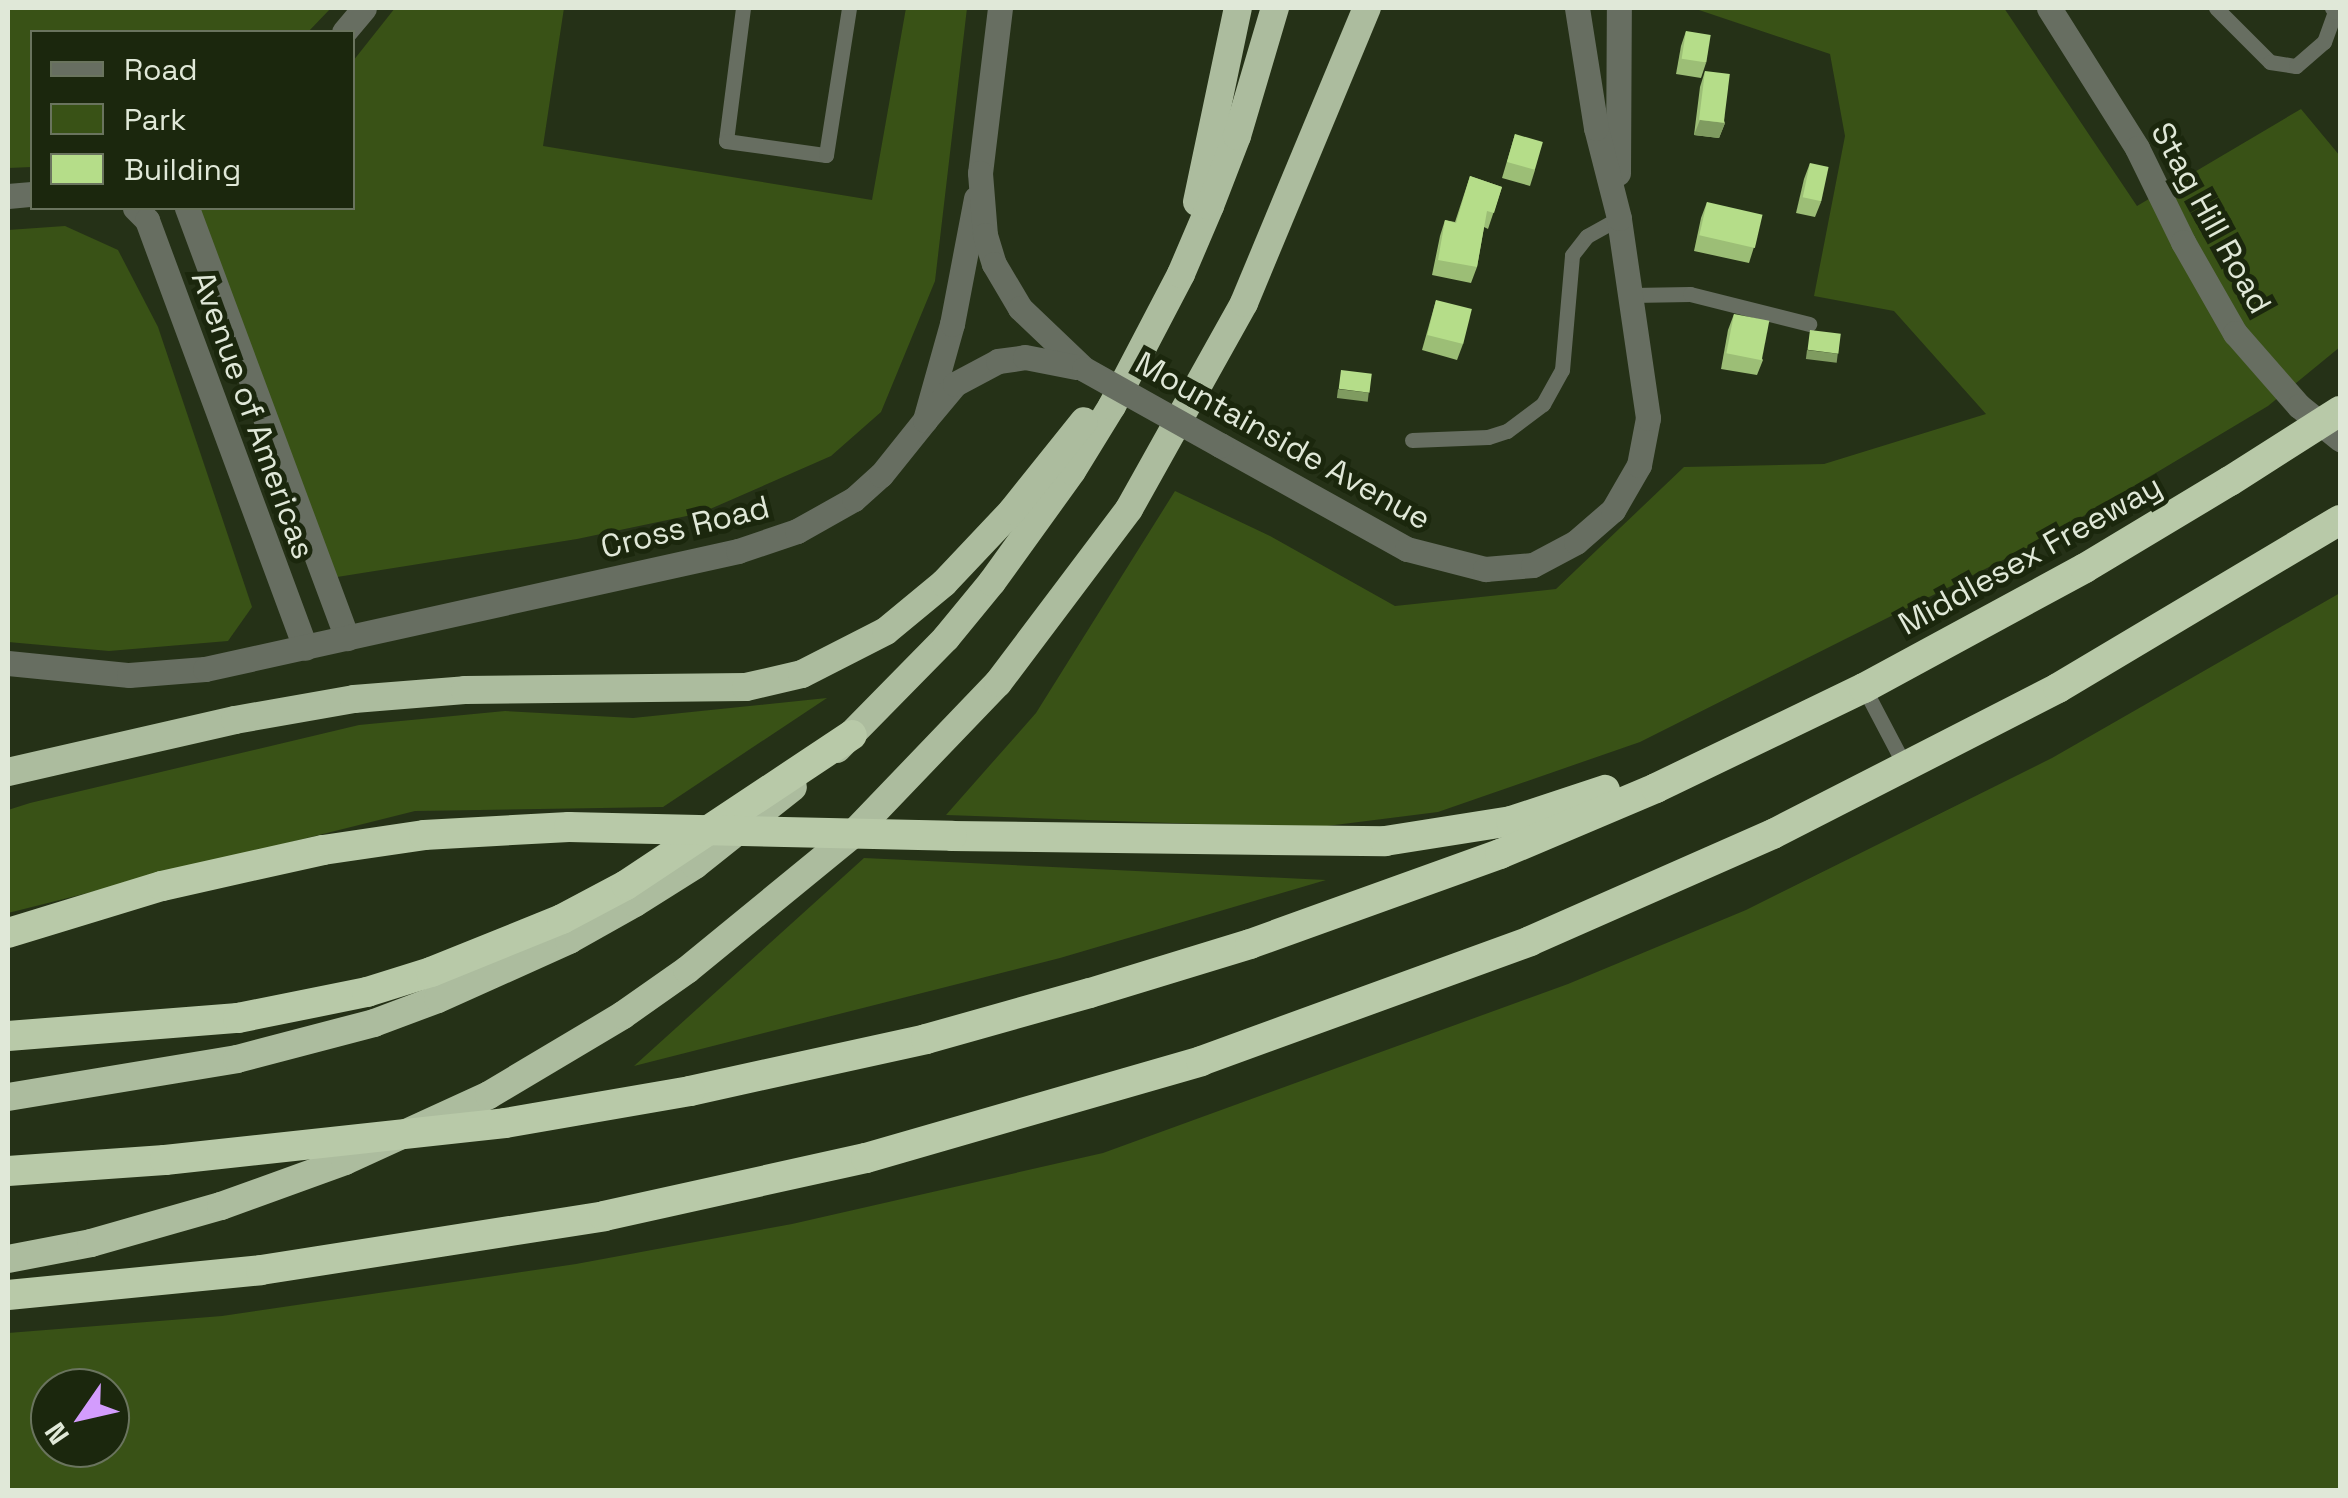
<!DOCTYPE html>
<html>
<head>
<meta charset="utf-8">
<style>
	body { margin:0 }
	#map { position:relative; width:2348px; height:1498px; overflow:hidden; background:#253117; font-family:"Space Grotesk",sans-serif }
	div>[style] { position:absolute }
	.green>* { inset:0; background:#395216 }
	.service>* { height:15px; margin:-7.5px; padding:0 7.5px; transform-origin:7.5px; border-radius:7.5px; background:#676e61 }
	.minor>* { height:25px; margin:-12.5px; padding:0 12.5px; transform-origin:12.5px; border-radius:12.5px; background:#676e61 }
	.tertiary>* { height:25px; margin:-12.5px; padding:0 12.5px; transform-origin:12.5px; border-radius:12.5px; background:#676e61 }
	.trunk>* { height:28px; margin:-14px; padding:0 14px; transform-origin:14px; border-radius:14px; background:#acbc9e }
	.motorway>* { height:30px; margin:-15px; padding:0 15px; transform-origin:15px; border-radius:15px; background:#b8c9a8 }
	.tertiary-bridge>* { height:25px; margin:-12.5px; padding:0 12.5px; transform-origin:12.5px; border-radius:12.5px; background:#676e61 }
	.motorway-bridge>* { height:30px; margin:-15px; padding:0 15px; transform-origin:15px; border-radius:15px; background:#b8c9a8 }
	.wall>* { inset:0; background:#9cbe76 }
	.shaded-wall>* { inset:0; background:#7f9b60; transform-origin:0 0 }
	.building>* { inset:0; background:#b5dd89; transform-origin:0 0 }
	span { translate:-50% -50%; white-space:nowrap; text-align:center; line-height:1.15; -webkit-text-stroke:10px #1b270d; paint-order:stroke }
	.street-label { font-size:32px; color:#e0e8d8 }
	.frame { position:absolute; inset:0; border:10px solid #e0e8d8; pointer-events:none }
	.legend { position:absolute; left:30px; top:30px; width:325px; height:180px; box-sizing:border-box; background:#1b270d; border:2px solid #6a745e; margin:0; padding:12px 18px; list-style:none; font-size:30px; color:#e0e8d8 }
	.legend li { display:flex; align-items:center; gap:20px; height:50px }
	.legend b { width:50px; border:2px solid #6a745e }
	.north { position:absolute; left:30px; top:1368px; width:100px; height:100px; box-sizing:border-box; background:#1b270d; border:2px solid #6a745e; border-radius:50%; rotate:236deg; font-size:28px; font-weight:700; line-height:40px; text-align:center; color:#e0e8d8 }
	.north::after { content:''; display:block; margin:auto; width:35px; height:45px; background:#d39cfd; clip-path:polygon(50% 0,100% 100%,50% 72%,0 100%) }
</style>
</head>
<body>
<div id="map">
	<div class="green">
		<i style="clip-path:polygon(8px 8px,331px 8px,308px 32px,32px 32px,32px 167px,8px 168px)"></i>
		<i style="clip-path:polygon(395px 8px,564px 8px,543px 146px,872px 200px,906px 8px,967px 8px,935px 281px,881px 412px,831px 456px,701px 513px,577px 539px,337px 577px,199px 208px,352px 208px,353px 61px)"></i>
		<i style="clip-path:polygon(1693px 8px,2004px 8px,2137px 206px,2301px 109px,2340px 156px,2340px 347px,2268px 406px,2045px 539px,1640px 742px,1438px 812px,1311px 828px,946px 815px,1036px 713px,1175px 491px,1270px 536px,1395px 606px,1556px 589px,1684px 467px,1824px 464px,1986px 414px,1894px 311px,1814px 296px,1845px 136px,1830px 54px)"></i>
		<i style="clip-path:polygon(65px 226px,118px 250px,158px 327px,252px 607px,228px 641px,109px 651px,8px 642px,8px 230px)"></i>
		<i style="clip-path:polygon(evenodd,2340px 593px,2340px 1490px,8px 1490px,8px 1333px,222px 1316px,576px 1264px,792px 1224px,1103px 1153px,1568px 984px,1746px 910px,2052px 758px,2340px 593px,50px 1388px,110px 1388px,110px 1448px,50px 1448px,50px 1388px)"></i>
		<i style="clip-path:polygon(827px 698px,663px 807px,415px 811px,8px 913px,8px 810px,30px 803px,359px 725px,505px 711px,633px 718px)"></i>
		<i style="clip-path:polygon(864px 858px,1326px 880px,1060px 958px,634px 1066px)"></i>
	</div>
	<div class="service">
		<i style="left:743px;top:8px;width:134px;rotate:97.3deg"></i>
		<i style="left:726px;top:141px;width:101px;rotate:8deg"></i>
		<i style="left:826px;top:155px;width:149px;rotate:-81.1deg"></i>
		<i style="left:2216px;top:8px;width:76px;rotate:45deg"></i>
		<i style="left:2270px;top:62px;width:26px;rotate:9deg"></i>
		<i style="left:2296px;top:66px;width:37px;rotate:-41deg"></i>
		<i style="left:2324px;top:42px;width:32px;rotate:-70deg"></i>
		<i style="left:2335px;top:12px;width:5px;rotate:-127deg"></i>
		<i style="left:1632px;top:295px;width:58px;rotate:-1deg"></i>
		<i style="left:1690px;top:294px;width:123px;rotate:14.1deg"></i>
		<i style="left:1412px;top:440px;width:76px;rotate:-2.3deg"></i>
		<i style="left:1488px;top:437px;width:20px;rotate:-18deg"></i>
		<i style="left:1507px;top:431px;width:45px;rotate:-36.9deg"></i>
		<i style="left:1543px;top:404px;width:39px;rotate:-61deg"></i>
		<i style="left:1562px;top:370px;width:115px;rotate:-85deg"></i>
		<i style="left:1572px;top:255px;width:24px;rotate:-52deg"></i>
		<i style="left:1587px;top:236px;width:37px;rotate:-29deg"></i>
		<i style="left:1864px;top:688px;width:90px;rotate:62.3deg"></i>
	</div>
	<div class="minor">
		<i style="left:344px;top:32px;width:31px;rotate:-50deg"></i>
		<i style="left:8px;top:196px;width:24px;rotate:-5deg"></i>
		<i style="left:135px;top:208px;width:17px;rotate:45deg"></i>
		<i style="left:147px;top:220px;width:456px;rotate:69.7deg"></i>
		<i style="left:187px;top:208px;width:459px;rotate:69.6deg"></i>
		<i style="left:8px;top:663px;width:122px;rotate:5.7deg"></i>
		<i style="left:129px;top:675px;width:76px;rotate:-4.5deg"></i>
		<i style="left:205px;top:669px;width:546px;rotate:-12.48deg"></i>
		<i style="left:738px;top:551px;width:62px;rotate:-18.7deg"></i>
		<i style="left:797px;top:531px;width:65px;rotate:-29.3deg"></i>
		<i style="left:854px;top:499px;width:36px;rotate:-42deg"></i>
		<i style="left:881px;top:475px;width:70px;rotate:-51.3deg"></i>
		<i style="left:925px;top:420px;width:100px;rotate:-74.3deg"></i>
		<i style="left:952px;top:324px;width:128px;rotate:-79.2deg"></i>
	</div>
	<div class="tertiary">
		<i style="left:1000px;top:8px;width:166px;rotate:96.9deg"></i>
		<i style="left:980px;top:173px;width:62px;rotate:85.4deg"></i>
		<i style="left:985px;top:235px;width:30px;rotate:73deg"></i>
		<i style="left:994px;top:264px;width:51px;rotate:59.4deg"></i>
		<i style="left:1020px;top:308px;width:88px;rotate:43.6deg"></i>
		<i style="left:2049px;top:8px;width:165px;rotate:57.8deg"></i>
		<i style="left:2137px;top:148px;width:105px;rotate:63.9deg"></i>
		<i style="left:2183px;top:242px;width:105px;rotate:60.3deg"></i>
		<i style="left:2235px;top:333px;width:97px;rotate:48.8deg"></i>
		<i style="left:2299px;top:406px;width:53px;rotate:38.8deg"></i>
		<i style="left:1618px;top:173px;width:165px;rotate:-89.7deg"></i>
		<i style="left:925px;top:420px;width:47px;rotate:-50.2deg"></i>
		<i style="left:955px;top:384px;width:49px;rotate:-28.1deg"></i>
		<i style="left:998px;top:361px;width:27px;rotate:-8deg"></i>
		<i style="left:1025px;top:357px;width:52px;rotate:11.1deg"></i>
		<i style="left:1220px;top:445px;width:214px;rotate:29.1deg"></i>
		<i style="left:1407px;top:549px;width:81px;rotate:14.4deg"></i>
		<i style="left:1485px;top:569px;width:48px;rotate:-4.8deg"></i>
		<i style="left:1533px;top:565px;width:49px;rotate:-28.1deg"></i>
		<i style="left:1576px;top:542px;width:49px;rotate:-40.9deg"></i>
		<i style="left:1613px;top:510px;width:52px;rotate:-60deg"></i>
		<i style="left:1639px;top:465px;width:48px;rotate:-79.2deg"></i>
		<i style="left:1648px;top:418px;width:202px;rotate:-98.3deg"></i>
		<i style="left:1619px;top:218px;width:93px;rotate:-104.3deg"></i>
		<i style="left:1596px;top:128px;width:121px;rotate:-99deg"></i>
	</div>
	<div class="trunk">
		<i style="left:1197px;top:202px;width:198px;rotate:-78.1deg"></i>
		<i style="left:837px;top:749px;width:156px;rotate:-45.5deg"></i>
		<i style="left:946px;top:638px;width:72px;rotate:-50.6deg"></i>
		<i style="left:992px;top:582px;width:137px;rotate:-54.2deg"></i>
		<i style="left:1072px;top:471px;width:76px;rotate:-58.4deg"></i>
		<i style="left:1112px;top:406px;width:149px;rotate:-62.4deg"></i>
		<i style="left:1181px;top:274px;width:74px;rotate:-66.9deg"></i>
		<i style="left:1210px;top:206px;width:75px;rotate:-68.9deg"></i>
		<i style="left:1237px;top:136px;width:134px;rotate:-73.5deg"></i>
		<i style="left:8px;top:772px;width:233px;rotate:-12.9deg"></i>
		<i style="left:235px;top:720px;width:121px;rotate:-10deg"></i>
		<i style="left:354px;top:699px;width:111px;rotate:-4.6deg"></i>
		<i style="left:465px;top:690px;width:281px;rotate:-0.6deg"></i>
		<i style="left:746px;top:687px;width:57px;rotate:-13.1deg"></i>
		<i style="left:802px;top:674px;width:94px;rotate:-27.1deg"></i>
		<i style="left:886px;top:631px;width:75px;rotate:-39.6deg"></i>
		<i style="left:944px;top:583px;width:99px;rotate:-46.6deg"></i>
		<i style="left:1012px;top:511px;width:115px;rotate:-51.3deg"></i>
		<i style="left:8px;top:1097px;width:232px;rotate:-9.4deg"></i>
		<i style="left:237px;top:1059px;width:142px;rotate:-14.7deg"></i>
		<i style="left:374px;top:1023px;width:68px;rotate:-20.6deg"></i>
		<i style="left:438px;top:999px;width:144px;rotate:-24.2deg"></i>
		<i style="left:569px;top:940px;width:76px;rotate:-29.3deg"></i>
		<i style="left:635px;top:903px;width:71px;rotate:-32.3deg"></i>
		<i style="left:695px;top:865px;width:125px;rotate:-38.5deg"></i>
		<i style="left:8px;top:1259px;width:85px;rotate:-10.9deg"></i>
		<i style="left:91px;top:1243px;width:135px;rotate:-15.9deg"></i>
		<i style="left:221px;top:1206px;width:132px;rotate:-19.9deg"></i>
		<i style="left:345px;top:1161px;width:158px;rotate:-24.6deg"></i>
		<i style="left:489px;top:1095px;width:156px;rotate:-30.8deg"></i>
		<i style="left:623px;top:1015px;width:78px;rotate:-35.1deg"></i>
		<i style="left:687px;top:970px;width:213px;rotate:-39.3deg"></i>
		<i style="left:852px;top:835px;width:211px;rotate:-46.2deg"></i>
		<i style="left:998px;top:683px;width:218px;rotate:-53deg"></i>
		<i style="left:1129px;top:509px;width:236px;rotate:-60.8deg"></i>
		<i style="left:1244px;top:303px;width:320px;rotate:-67.4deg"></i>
	</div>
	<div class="motorway">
		<i style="left:952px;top:836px;width:433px;rotate:0.7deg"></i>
		<i style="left:1385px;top:841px;width:128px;rotate:-9deg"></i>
		<i style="left:1511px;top:821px;width:99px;rotate:-18.3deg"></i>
		<i style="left:8px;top:933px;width:161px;rotate:-17deg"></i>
		<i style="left:162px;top:886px;width:165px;rotate:-12.6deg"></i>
		<i style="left:323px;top:850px;width:102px;rotate:-8.4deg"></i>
		<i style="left:424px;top:835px;width:145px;rotate:-3.2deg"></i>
		<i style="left:8px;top:1036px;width:231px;rotate:-4.5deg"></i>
		<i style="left:238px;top:1018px;width:132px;rotate:-11.4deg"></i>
		<i style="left:367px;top:992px;width:67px;rotate:-17.4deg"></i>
		<i style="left:431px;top:972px;width:141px;rotate:-22deg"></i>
		<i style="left:562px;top:919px;width:72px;rotate:-28deg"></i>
		<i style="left:626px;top:885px;width:271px;rotate:-33.6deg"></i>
		<i style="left:690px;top:1091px;width:242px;rotate:-12.4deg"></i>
		<i style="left:926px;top:1039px;width:170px;rotate:-15.7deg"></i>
		<i style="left:1090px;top:993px;width:167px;rotate:-17deg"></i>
		<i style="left:1250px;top:944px;width:266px;rotate:-19.8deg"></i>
		<i style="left:1500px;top:854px;width:169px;rotate:-22.9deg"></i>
		<i style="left:1656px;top:788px;width:231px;rotate:-25.7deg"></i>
		<i style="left:1864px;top:688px;width:251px;rotate:-28.5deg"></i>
		<i style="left:2085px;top:568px;width:169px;rotate:-31deg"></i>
		<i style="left:8px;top:1171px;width:157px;rotate:-4deg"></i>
		<i style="left:8px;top:1295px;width:254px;rotate:-5.6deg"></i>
		<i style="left:261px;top:1270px;width:347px;rotate:-8.9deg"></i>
		<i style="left:604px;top:1216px;width:268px;rotate:-12.5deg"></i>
		<i style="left:866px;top:1158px;width:349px;rotate:-16.1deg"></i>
		<i style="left:1201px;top:1061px;width:350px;rotate:-20deg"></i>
		<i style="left:1530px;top:941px;width:266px;rotate:-23.8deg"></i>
		<i style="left:1773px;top:834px;width:320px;rotate:-27.1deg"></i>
		<i style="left:2058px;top:688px;width:328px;rotate:-30.8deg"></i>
	</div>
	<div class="tertiary-bridge">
		<i style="left:1084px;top:369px;width:156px;rotate:29.2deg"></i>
	</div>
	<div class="motorway-bridge">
		<i style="left:2230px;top:481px;width:130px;rotate:-32.5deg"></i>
		<i style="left:569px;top:827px;width:383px;rotate:1.3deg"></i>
		<i style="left:165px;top:1160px;width:342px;rotate:-6.2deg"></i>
		<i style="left:505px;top:1123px;width:188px;rotate:-9.8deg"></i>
	</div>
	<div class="wall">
		<i style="clip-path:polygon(1686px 31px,1706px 63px,1701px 78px,1676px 74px,1681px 46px)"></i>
		<i style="clip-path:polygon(1705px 71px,1725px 123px,1719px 138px,1694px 135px,1700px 87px)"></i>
		<i style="clip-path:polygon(1515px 134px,1535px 170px,1530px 186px,1502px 178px)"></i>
		<i style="clip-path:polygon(1810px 163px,1821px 202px,1815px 217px,1796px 213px,1804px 179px)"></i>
		<i style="clip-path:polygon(1470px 176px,1502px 187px,1488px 229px,1484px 227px,1477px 267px,1471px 283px,1432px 275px,1440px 236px,1445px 220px,1455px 222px)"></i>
		<i style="clip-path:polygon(1707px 202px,1754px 247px,1749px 263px,1694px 251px,1701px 218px)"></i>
		<i style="clip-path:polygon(1436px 300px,1463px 344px,1457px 360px,1422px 350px)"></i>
		<i style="clip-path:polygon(1734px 314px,1763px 360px,1757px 375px,1721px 369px,1728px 330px)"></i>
	</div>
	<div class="shaded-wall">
		<i style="clip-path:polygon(1700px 120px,1725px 123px,1719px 138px,1694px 135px)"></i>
		<i style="left:1807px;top:350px;width:31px;height:9px;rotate:7deg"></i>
		<i style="left:1338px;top:389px;width:31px;height:9px;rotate:7deg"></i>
	</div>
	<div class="building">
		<i style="left:1686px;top:31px;width:25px;height:28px;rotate:9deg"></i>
		<i style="left:1705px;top:71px;width:25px;height:49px;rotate:7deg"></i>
		<i style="left:1515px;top:134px;width:29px;height:29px;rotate:16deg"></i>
		<i style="left:1810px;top:163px;width:19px;height:35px;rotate:12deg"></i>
		<i style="clip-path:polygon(1470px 176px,1502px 187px,1494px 213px,1487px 211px,1477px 267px,1438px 260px,1445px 220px,1456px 223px)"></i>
		<i style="left:1707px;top:202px;width:57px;height:34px;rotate:13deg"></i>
		<i style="left:1436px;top:300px;width:37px;height:36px;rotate:14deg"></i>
		<i style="left:1734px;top:314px;width:36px;height:40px;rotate:11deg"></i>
		<i style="left:1810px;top:330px;width:31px;height:20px;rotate:7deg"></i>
		<i style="left:1341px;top:370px;width:31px;height:19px;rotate:7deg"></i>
	</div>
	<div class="street-label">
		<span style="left:2211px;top:218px;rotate:61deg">Stag Hill Road</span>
		<span style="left:253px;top:415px;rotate:70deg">Avenue of Americas</span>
		<span style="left:1283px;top:441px;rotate:29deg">Mountainside Avenue</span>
		<span style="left:685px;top:527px;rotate:-14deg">Cross Road</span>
		<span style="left:2030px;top:555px;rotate:-29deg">Middlesex Freeway</span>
	</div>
	<div class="frame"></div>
	<ul class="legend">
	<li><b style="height:12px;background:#676e61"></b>Road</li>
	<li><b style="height:28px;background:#395216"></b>Park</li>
	<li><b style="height:28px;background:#b5dd89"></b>Building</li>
	</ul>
	<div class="north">N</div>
</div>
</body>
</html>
